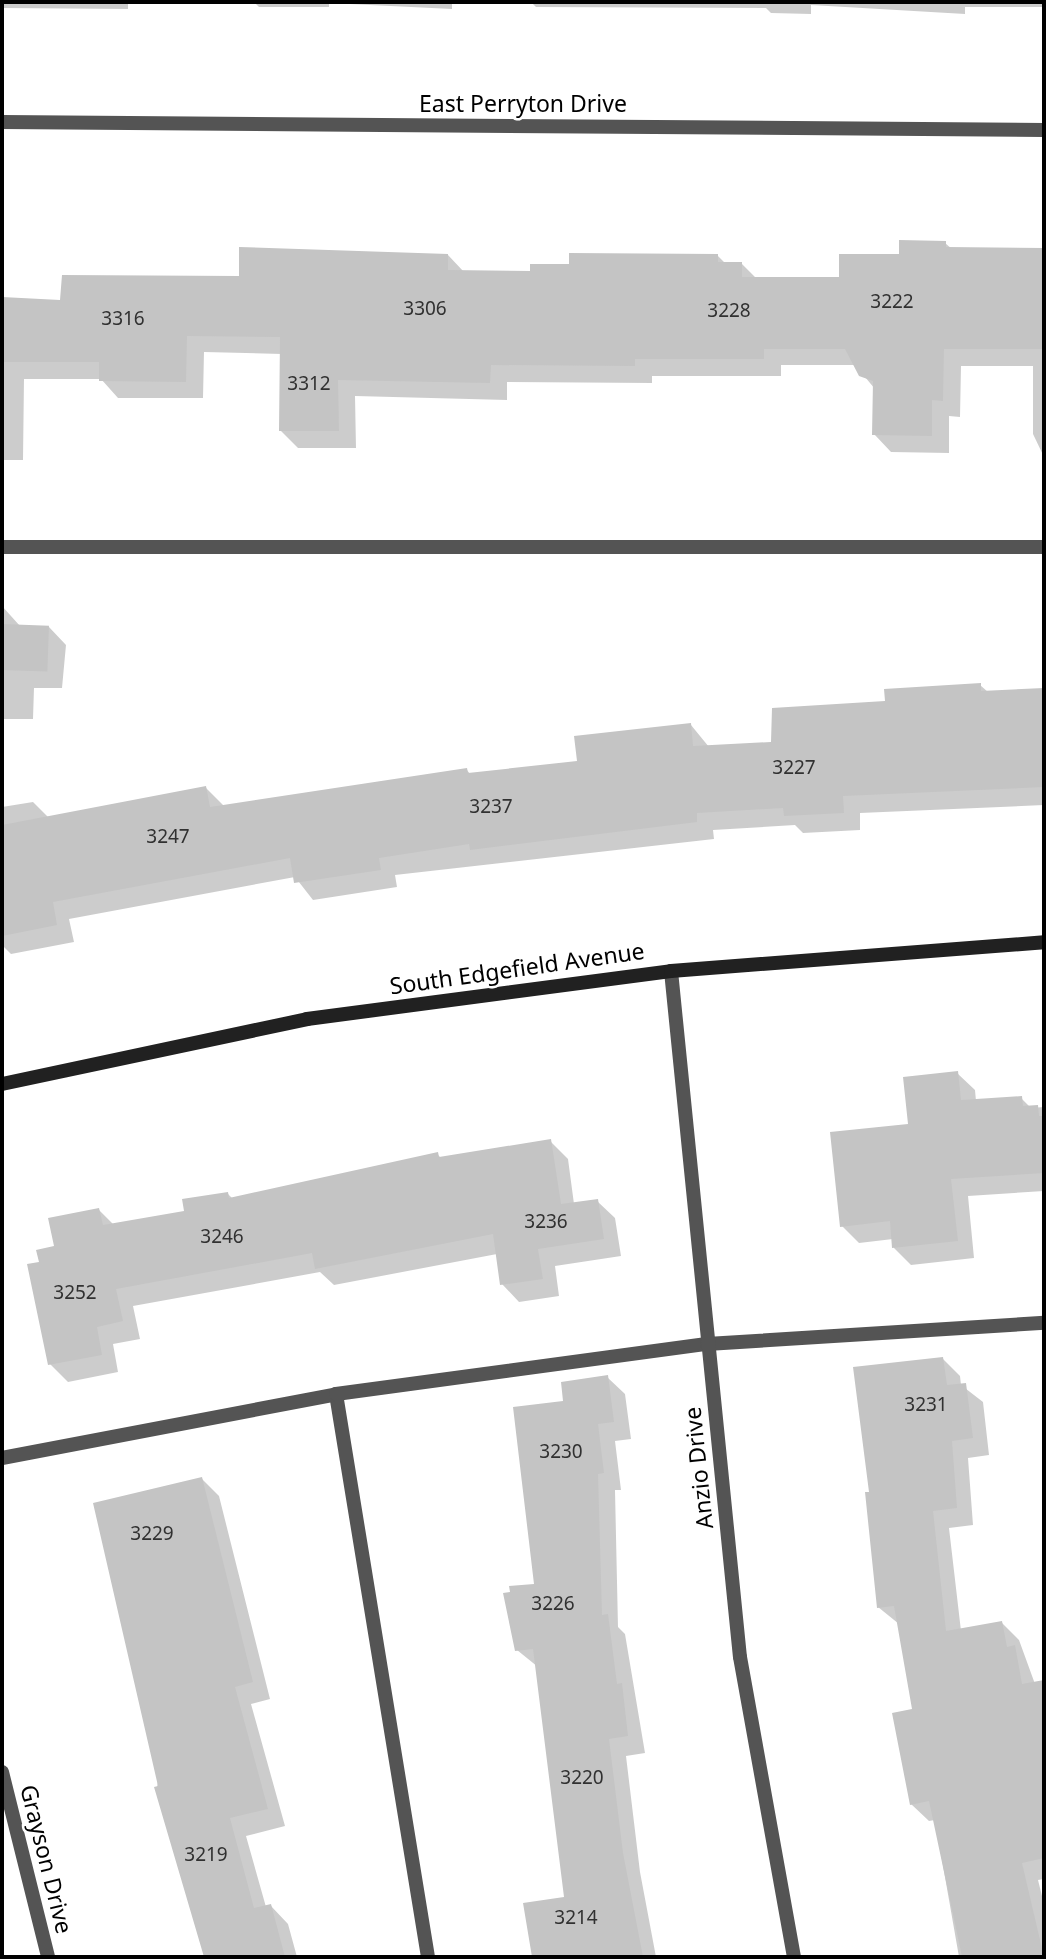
<!DOCTYPE html>
<html>
<head>
<meta charset="utf-8">
<style>
	body { margin:0 }
	#map { position:relative; width:1046px; height:1959px; overflow:hidden; background:#fff; font-family:"Noto Sans",sans-serif }
	div>[style] { position:absolute }
	.shadow>* { inset:0; background:#0003 }
	.building>* { inset:0; background:#c4c4c4; transform-origin:0 0 }
	.lane>* { height:14px; margin:-7px; padding:0 7px; transform-origin:7px; border-radius:7px; background:#545454 }
	.street>* { height:14px; margin:-7px; padding:0 7px; transform-origin:7px; border-radius:7px; background:#545454 }
	.secondary>* { height:14px; margin:-7px; padding:0 7px; transform-origin:7px; border-radius:7px; background:#212121 }
	span { translate:-50% -50%; white-space:nowrap; text-align:center; line-height:1.15; -webkit-text-stroke:5px #fff; paint-order:stroke }
	.number-label { font-size:19px; color:#313131 }
	.number-label span { -webkit-text-stroke-width:0 }
	.street-label { font-size:23px; color:#000 }
	.frame { position:absolute; inset:0; border:4px solid #000; pointer-events:none }
</style>
</head>
<body>
<div id="map">
	<div class="shadow">
		<i style="clip-path:polygon(2px 2px,128px 2px,128px 9px,2px 8px)"></i>
		<i style="clip-path:polygon(254px 2px,452px 2px,452px 9px,329px 3px,329px 7px,259px 7px)"></i>
		<i style="clip-path:polygon(531px 2px,1044px 2px,1044px 7px,965px 7px,965px 14px,811px 5px,811px 14px,771px 13px,766px 8px,536px 7px)"></i>
		<i style="clip-path:polygon(945px 243px,952px 249px,1044px 250px,1044px 457px,1033px 434px,1033px 366px,961px 366px,960px 417px,949px 416px,949px 453px,891px 452px,874px 434px,875px 389px,855px 365px,781px 365px,781px 376px,652px 376px,652px 383px,507px 382px,507px 400px,355px 396px,356px 448px,298px 448px,281px 431px,282px 354px,204px 352px,203px 398px,118px 398px,101px 379px,24px 379px,23px 460px,2px 460px,2px 299px,62px 302px,448px 255px,464px 272px,532px 273px,717px 255px,726px 264px,742px 264px,757px 279px,841px 279px)"></i>
		<i style="clip-path:polygon(2px 606px,20px 626px,49px 627px,66px 645px,62px 688px,34px 688px,33px 719px,2px 719px)"></i>
		<i style="clip-path:polygon(980px 685px,988px 692px,1044px 690px,1044px 805px,860px 813px,860px 830px,803px 833px,795px 825px,713px 830px,714px 839px,395px 875px,397px 887px,313px 900px,295px 877px,69px 919px,74px 942px,11px 954px,2px 945px,2px 807px,33px 802px,49px 818px,206px 788px,224px 806px,466px 769px,471px 775px,579px 763px,691px 725px,709px 747px,772px 743px,886px 702px)"></i>
		<i style="clip-path:polygon(957px 1073px,975px 1090px,976px 1101px,1021px 1098px,1031px 1108px,1044px 1107px,1044px 1191px,968px 1196px,974px 1258px,911px 1265px,894px 1248px,893px 1239px,859px 1243px,842px 1226px,910px 1126px)"></i>
		<i style="clip-path:polygon(550px 1141px,568px 1159px,574px 1204px,597px 1201px,615px 1218px,621px 1256px,555px 1266px,559px 1296px,519px 1302px,502px 1284px,497px 1254px,334px 1285px,320px 1272px,133px 1306px,140px 1339px,113px 1344px,118px 1372px,68px 1382px,50px 1364px,41px 1263px,99px 1210px,114px 1225px,186px 1212px,228px 1194px,233px 1199px,437px 1154px,441px 1158px)"></i>
		<i style="clip-path:polygon(943px 1359px,960px 1376px,961px 1385px,983px 1402px,989px 1455px,968px 1458px,973px 1525px,949px 1528px,961px 1631px,1002px 1623px,1019px 1640px,1035px 1684px,1044px 1682px,1044px 1879px,1038px 1880px,1044px 1904px,1044px 1957px,959px 1957px,935px 1820px,929px 1821px,911px 1804px,914px 1710px,899px 1624px,878px 1607px,871px 1493px)"></i>
		<i style="clip-path:polygon(607px 1377px,625px 1394px,631px 1439px,615px 1441px,621px 1490px,615px 1490px,618px 1627px,625px 1634px,645px 1753px,626px 1756px,640px 1872px,656px 1957px,533px 1957px,525px 1905px,566px 1898px,538px 1667px,517px 1650px,536px 1585px,565px 1403px)"></i>
		<i style="clip-path:polygon(201px 1478px,219px 1496px,270px 1699px,251px 1704px,285px 1826px,246px 1836px,266px 1907px,271px 1906px,288px 1924px,297px 1957px,205px 1957px,157px 1788px)"></i>
	</div>
	<div class="building">
		<i style="clip-path:polygon(899px 240px,946px 241px,946px 247px,1044px 248px,1044px 349px,944px 349px,943px 401px,932px 400px,932px 436px,872px 435px,873px 381px,859px 376px,845px 349px,764px 349px,764px 359px,635px 359px,635px 366px,491px 365px,490px 383px,338px 380px,339px 431px,279px 431px,280px 337px,187px 336px,186px 382px,99px 381px,99px 362px,2px 362px,2px 297px,60px 300px,62px 275px,239px 276px,239px 247px,448px 254px,448px 270px,530px 271px,530px 264px,569px 264px,569px 253px,718px 254px,718px 262px,742px 262px,742px 277px,839px 277px,839px 254px,899px 254px)"></i>
		<i style="left:2px;top:624px;width:47px;height:46px;rotate:2deg"></i>
		<i style="clip-path:polygon(981px 683px,981px 691px,1044px 688px,1044px 787px,843px 796px,844px 813px,784px 816px,783px 808px,697px 813px,697px 822px,470px 850px,469px 844px,379px 858px,381px 870px,294px 883px,290px 858px,53px 902px,57px 925px,2px 936px,2px 825px,206px 786px,210px 807px,467px 768px,468px 773px,577px 761px,574px 736px,691px 723px,693px 746px,771px 742px,772px 708px,885px 701px,884px 689px)"></i>
		<i style="clip-path:polygon(958px 1071px,961px 1100px,1022px 1096px,1023px 1106px,1038px 1105px,1039px 1116px,1044px 1116px,1044px 1173px,951px 1179px,958px 1241px,892px 1248px,890px 1221px,840px 1227px,830px 1132px,908px 1124px,903px 1077px)"></i>
		<i style="clip-path:polygon(551px 1139px,561px 1204px,598px 1199px,604px 1239px,538px 1249px,543px 1279px,500px 1285px,493px 1234px,315px 1269px,312px 1253px,116px 1289px,123px 1321px,97px 1327px,102px 1355px,48px 1365px,27px 1264px,39px 1262px,36px 1250px,54px 1246px,48px 1218px,99px 1208px,103px 1225px,184px 1211px,182px 1199px,228px 1192px,229px 1198px,438px 1152px,439px 1157px)"></i>
		<i style="clip-path:polygon(943px 1357px,947px 1385px,966px 1383px,973px 1438px,952px 1441px,957px 1508px,933px 1511px,946px 1631px,1002px 1621px,1007px 1647px,1015px 1645px,1022px 1684px,1044px 1680px,1044px 1858px,1022px 1863px,1044px 1957px,962px 1957px,929px 1801px,910px 1805px,892px 1713px,912px 1709px,894px 1606px,877px 1608px,865px 1492px,869px 1492px,853px 1367px)"></i>
		<i style="clip-path:polygon(608px 1375px,614px 1422px,598px 1424px,604px 1473px,598px 1474px,602px 1615px,608px 1614px,617px 1684px,622px 1683px,628px 1736px,609px 1739px,623px 1853px,643px 1957px,532px 1957px,523px 1903px,564px 1897px,533px 1649px,515px 1651px,503px 1593px,510px 1592px,509px 1586px,534px 1584px,513px 1407px,563px 1401px,561px 1382px)"></i>
		<i style="clip-path:polygon(202px 1477px,253px 1682px,235px 1687px,268px 1809px,230px 1818px,254px 1908px,271px 1904px,285px 1957px,204px 1957px,154px 1787px,158px 1786px,93px 1503px)"></i>
	</div>
	<div class="lane">
		<i style="left:2px;top:547px;width:1042px"></i>
		<i style="left:336px;top:1394px;width:570px;rotate:80.72deg"></i>
		<i style="left:2px;top:1458px;width:340px;rotate:-10.8deg"></i>
		<i style="left:336px;top:1394px;width:374px;rotate:-7.7deg"></i>
		<i style="left:707px;top:1344px;width:338px;rotate:-3.6deg"></i>
	</div>
	<div class="street">
		<i style="left:2px;top:122px;width:1042px;rotate:0.44deg"></i>
		<i style="left:671px;top:971px;width:689px;rotate:84.26deg"></i>
		<i style="left:740px;top:1657px;width:305px;rotate:79.8deg"></i>
		<i style="left:2px;top:1772px;width:191px;rotate:76deg"></i>
	</div>
	<div class="secondary">
		<i style="left:2px;top:1084px;width:312px;rotate:-12deg"></i>
		<i style="left:307px;top:1019px;width:367px;rotate:-7.5deg"></i>
		<i style="left:671px;top:971px;width:374px;rotate:-4.4deg"></i>
	</div>
	<div class="number-label">
		<span style="left:892px;top:302px">3222</span>
		<span style="left:425px;top:309px">3306</span>
		<span style="left:729px;top:311px">3228</span>
		<span style="left:123px;top:319px">3316</span>
		<span style="left:309px;top:384px">3312</span>
		<span style="left:794px;top:768px">3227</span>
		<span style="left:491px;top:807px">3237</span>
		<span style="left:168px;top:837px">3247</span>
		<span style="left:546px;top:1222px">3236</span>
		<span style="left:222px;top:1237px">3246</span>
		<span style="left:75px;top:1293px">3252</span>
		<span style="left:926px;top:1405px">3231</span>
		<span style="left:561px;top:1452px">3230</span>
		<span style="left:152px;top:1534px">3229</span>
		<span style="left:553px;top:1604px">3226</span>
		<span style="left:582px;top:1778px">3220</span>
		<span style="left:206px;top:1855px">3219</span>
		<span style="left:576px;top:1918px">3214</span>
	</div>
	<div class="street-label">
		<span style="left:523px;top:103px">East Perryton Drive</span>
		<span style="left:517px;top:968px;rotate:-8deg">South Edgefield Avenue</span>
		<span style="left:698px;top:1468px;rotate:-96deg">Anzio Drive</span>
		<span style="left:47px;top:1859px;rotate:76deg">Grayson Drive</span>
	</div>
	<div class="frame"></div>
</div>
</body>
</html>
